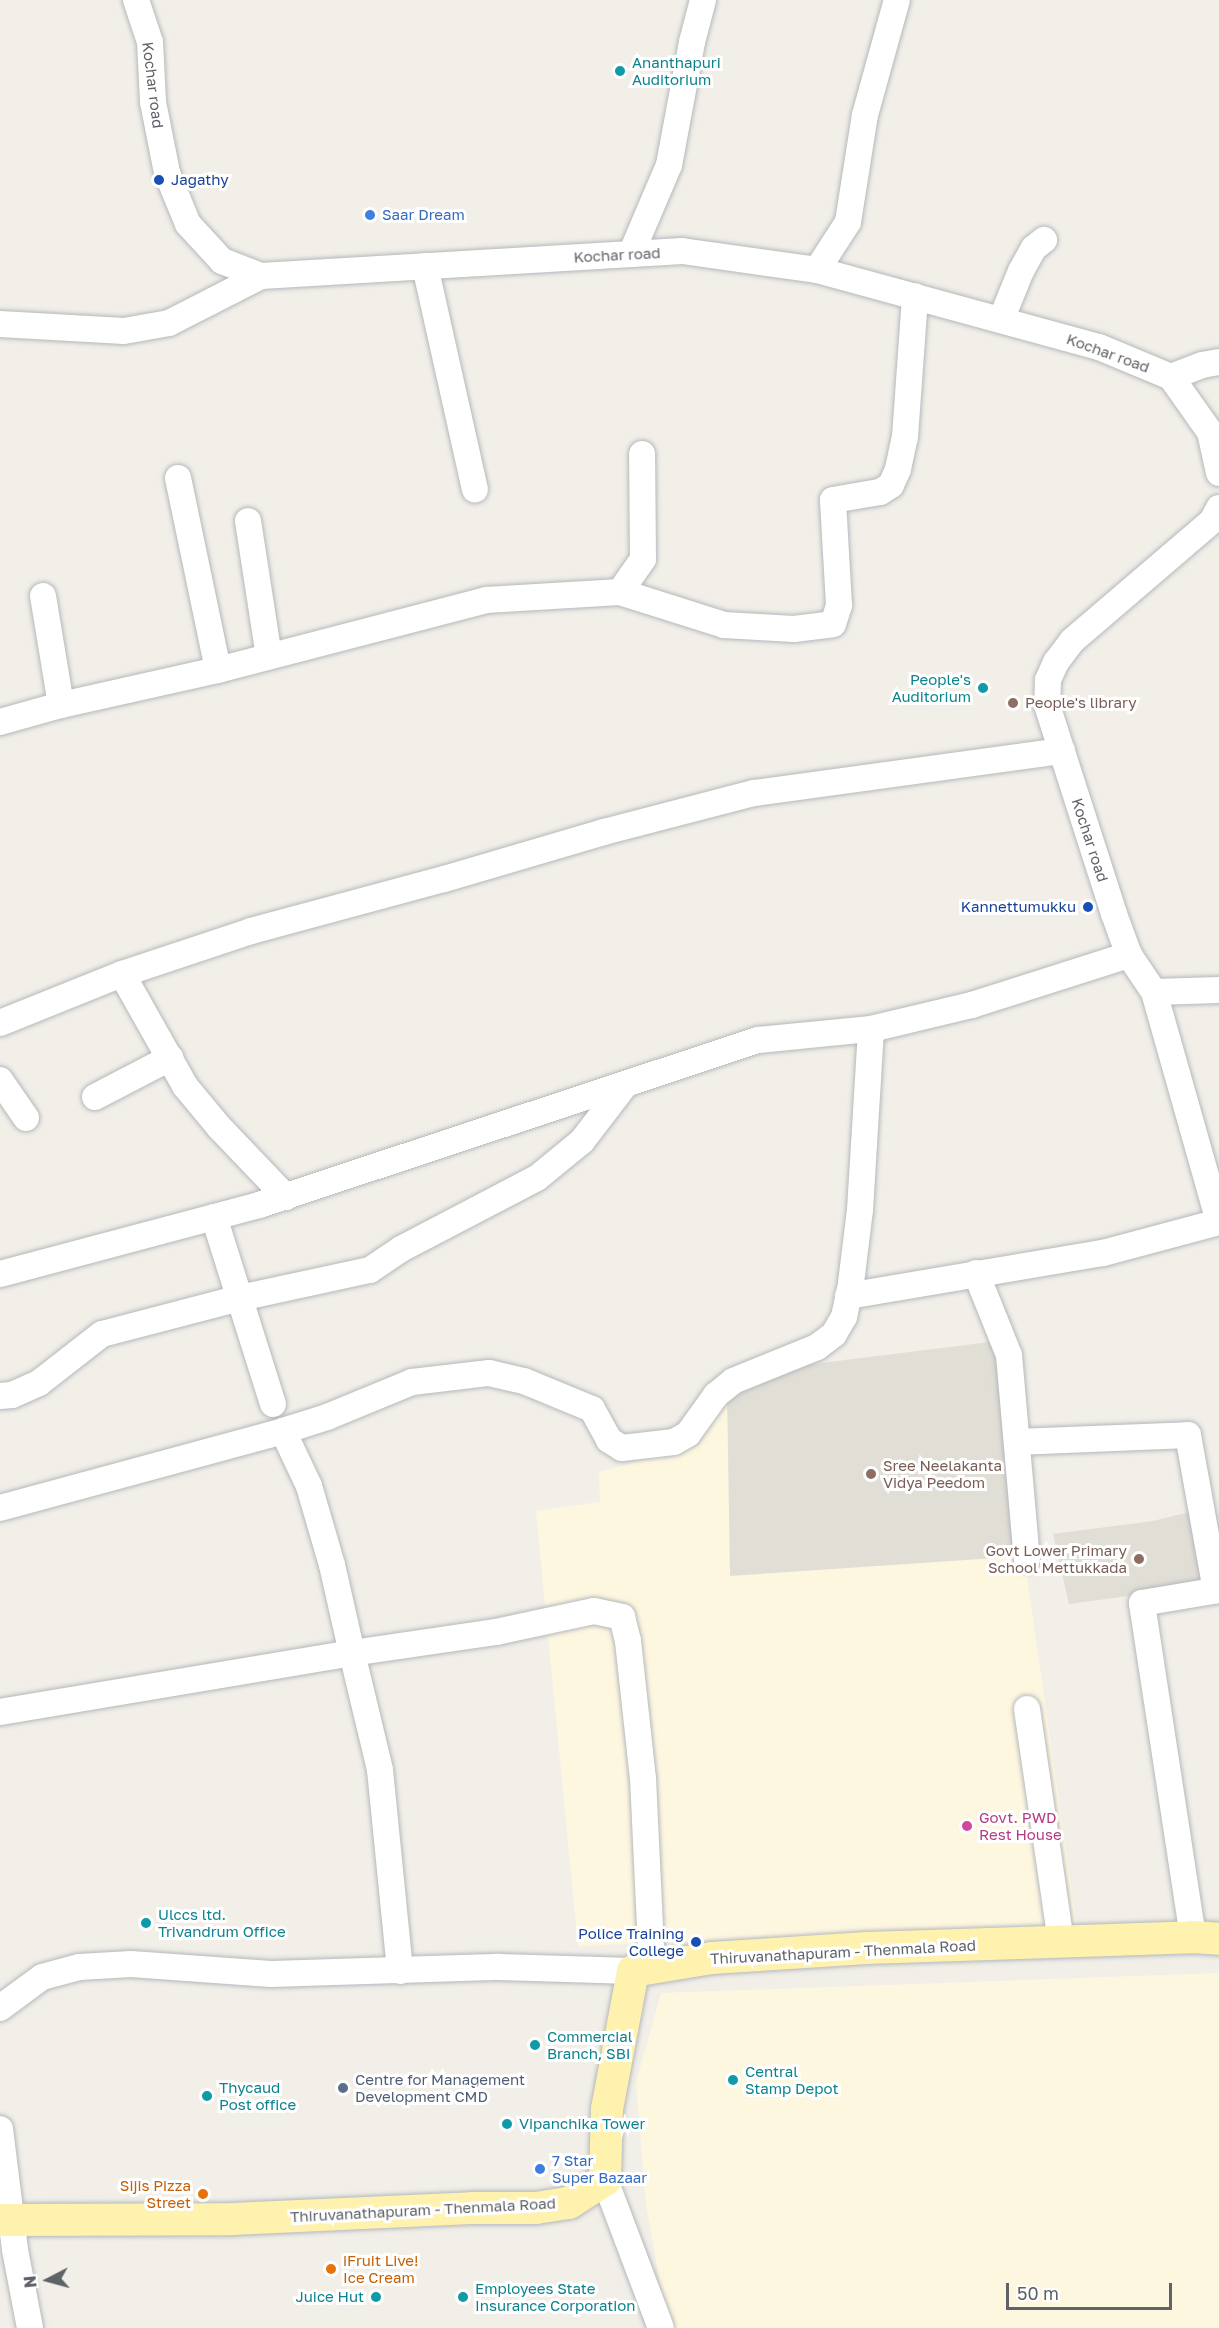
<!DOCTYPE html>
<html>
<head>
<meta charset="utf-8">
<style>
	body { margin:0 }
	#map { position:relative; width:1219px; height:2328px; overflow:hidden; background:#f1efe8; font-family:"Golos Text",sans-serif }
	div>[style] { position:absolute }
	.commercial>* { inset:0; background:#fef7e0 }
	.education>* { inset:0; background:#e1ded6 }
	.roads { filter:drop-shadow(0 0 2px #b5b8bc) drop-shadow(0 0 2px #b5b8bc) }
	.minor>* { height:26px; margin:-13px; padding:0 13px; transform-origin:13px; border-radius:13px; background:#fff }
	.major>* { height:32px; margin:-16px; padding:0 16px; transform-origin:16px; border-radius:16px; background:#fff2af }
	.dots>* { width:16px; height:16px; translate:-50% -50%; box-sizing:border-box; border:3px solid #fff; border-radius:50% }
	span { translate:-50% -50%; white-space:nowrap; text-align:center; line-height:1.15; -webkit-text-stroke:6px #fff; paint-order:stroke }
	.culture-label { font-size:15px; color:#0d838f }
	.left { translate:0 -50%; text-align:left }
	.right { translate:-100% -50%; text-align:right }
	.street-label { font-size:15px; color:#5f6368 }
	.transit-label { font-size:15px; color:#164399 }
	.shop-label { font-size:15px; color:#366cbe }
	.education-label { font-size:15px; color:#785e54 }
	.hotel-label { font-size:15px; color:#b23c85 }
	.service-label { font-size:15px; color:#4e5e75 }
	.food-label { font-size:15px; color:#c56008 }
	.north { position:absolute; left:18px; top:2250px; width:60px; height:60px; -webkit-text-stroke:4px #fff; paint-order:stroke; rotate:264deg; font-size:16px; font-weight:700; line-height:24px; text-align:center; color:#5f6368 }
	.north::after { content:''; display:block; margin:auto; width:21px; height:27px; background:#5f6368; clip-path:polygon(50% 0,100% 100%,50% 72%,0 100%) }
	.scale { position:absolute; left:1006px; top:2283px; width:166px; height:27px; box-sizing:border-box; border:3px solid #5f6368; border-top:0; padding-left:8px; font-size:18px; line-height:21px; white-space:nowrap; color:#5f6368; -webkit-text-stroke:4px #fff; paint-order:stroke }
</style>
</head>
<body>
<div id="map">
	<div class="commercial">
		<i style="clip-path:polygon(727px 1392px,1024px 1556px,1077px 1925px,578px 1946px,536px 1511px,600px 1502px,599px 1472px,699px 1445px)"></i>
		<i style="clip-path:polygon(1219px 1973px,1219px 2328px,668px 2328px,646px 2204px,636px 2083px,661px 1993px)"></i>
	</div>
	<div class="education">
		<i style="clip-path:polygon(998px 1341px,1024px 1556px,730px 1576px,727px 1392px,797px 1366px)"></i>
		<i style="clip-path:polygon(1214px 1506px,1219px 1526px,1219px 1584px,1069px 1604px,1053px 1534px,1153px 1521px)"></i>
	</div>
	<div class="roads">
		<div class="minor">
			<i style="left:136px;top:0;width:44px;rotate:71.6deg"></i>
			<i style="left:150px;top:42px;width:60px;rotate:87.1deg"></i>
			<i style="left:153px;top:102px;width:72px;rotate:78.8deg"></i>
			<i style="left:167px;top:173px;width:55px;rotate:67.6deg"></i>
			<i style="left:188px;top:224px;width:50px;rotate:47.4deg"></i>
			<i style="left:222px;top:261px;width:42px;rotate:21deg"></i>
			<i style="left:261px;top:276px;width:422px;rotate:-3.4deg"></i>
			<i style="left:682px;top:251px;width:136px;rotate:8deg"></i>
			<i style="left:817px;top:270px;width:292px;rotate:15.3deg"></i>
			<i style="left:1099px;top:347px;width:78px;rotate:22.6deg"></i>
			<i style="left:1171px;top:377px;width:67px;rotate:54.7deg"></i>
			<i style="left:1210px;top:432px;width:42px;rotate:77.6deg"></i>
			<i style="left:631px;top:254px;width:97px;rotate:-66.9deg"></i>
			<i style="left:669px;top:165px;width:125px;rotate:-79.4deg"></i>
			<i style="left:692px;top:42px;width:43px;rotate:-75.3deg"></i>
			<i style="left:425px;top:266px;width:229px;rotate:77.4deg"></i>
			<i style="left:817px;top:270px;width:57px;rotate:-57.1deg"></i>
			<i style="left:848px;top:222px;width:108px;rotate:-81deg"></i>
			<i style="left:865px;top:115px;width:119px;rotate:-74.5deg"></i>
			<i style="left:1001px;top:320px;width:53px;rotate:-67.8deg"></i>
			<i style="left:1021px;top:271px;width:26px;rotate:-61deg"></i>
			<i style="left:1034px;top:248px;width:13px;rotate:-39deg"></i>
			<i style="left:0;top:324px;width:124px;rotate:3.2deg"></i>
			<i style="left:124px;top:331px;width:46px;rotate:-10.1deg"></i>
			<i style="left:169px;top:323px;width:103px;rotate:-27.1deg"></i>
			<i style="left:1171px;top:377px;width:33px;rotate:-21deg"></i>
			<i style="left:1202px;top:365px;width:17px;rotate:-10deg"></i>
			<i style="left:178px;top:478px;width:196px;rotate:78.2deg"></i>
			<i style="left:1219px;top:508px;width:15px;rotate:118deg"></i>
			<i style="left:1212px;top:521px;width:184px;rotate:139.4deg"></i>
			<i style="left:1072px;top:641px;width:26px;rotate:127deg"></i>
			<i style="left:1056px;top:662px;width:20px;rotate:114deg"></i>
			<i style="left:1048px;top:680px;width:25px;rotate:92deg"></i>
			<i style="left:1047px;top:705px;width:219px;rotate:72.2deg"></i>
			<i style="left:1114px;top:914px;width:44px;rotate:69.9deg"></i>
			<i style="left:1129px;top:955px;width:45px;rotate:56deg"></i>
			<i style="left:1154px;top:992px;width:238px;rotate:74.2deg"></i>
			<i style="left:248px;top:521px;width:137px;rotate:81.2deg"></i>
			<i style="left:620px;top:592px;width:40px;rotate:-55.1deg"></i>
			<i style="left:643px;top:559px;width:105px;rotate:-90.5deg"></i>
			<i style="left:43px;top:596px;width:110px;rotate:80.6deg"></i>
			<i style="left:0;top:722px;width:63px;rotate:-15.6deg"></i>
			<i style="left:61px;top:705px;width:161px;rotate:-12.6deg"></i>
			<i style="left:218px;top:670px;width:277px;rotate:-14.6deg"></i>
			<i style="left:486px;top:600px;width:134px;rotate:-3.4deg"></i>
			<i style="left:620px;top:592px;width:109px;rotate:17.6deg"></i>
			<i style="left:724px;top:625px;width:70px;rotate:3.3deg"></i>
			<i style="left:794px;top:629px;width:39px;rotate:-7deg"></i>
			<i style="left:833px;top:624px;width:20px;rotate:-72deg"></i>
			<i style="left:839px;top:605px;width:105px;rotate:-93.3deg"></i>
			<i style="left:833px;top:500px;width:48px;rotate:-9.7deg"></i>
			<i style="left:880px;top:492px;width:13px;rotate:-32deg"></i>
			<i style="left:891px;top:485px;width:17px;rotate:-66deg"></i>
			<i style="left:898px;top:469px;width:33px;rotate:-78deg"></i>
			<i style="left:905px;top:437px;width:141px;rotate:-85.9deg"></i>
			<i style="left:122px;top:974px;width:129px;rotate:60.6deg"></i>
			<i style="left:185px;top:1086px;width:53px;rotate:50.3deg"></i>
			<i style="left:219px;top:1127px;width:97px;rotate:46.3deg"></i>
			<i style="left:1154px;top:992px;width:65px;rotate:-1.8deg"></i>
			<i style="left:0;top:1023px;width:131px;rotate:-21.9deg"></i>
			<i style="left:122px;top:974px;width:136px;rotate:-18.4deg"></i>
			<i style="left:251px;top:931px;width:200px;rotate:-15.1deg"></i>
			<i style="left:444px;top:879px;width:167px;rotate:-16.4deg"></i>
			<i style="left:604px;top:832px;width:155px;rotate:-14.6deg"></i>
			<i style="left:754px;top:793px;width:311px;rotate:-7.8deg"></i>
			<i style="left:0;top:1080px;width:46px;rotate:55.6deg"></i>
			<i style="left:95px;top:1097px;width:85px;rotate:-27.5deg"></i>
			<i style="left:214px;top:1217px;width:196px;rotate:72.5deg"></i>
			<i style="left:976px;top:1273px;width:88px;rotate:68.1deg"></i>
			<i style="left:1009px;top:1355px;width:205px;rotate:85deg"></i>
			<i style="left:0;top:1274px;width:268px;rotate:-14.9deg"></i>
			<i style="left:259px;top:1205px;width:526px;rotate:-18.3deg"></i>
			<i style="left:758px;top:1040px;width:114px;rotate:-5.6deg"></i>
			<i style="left:871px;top:1029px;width:104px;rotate:-13.4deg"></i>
			<i style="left:972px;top:1005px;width:165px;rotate:-17.7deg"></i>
			<i style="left:848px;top:1296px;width:259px;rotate:-9.6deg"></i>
			<i style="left:1103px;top:1253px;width:120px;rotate:-15deg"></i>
			<i style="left:0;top:1396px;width:12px;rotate:-5deg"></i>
			<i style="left:12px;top:1395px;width:30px;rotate:-24deg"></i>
			<i style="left:39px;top:1383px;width:80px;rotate:-37.9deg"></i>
			<i style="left:102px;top:1334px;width:143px;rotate:-14.6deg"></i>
			<i style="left:240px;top:1298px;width:133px;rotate:-12.2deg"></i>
			<i style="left:370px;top:1270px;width:37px;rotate:-34deg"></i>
			<i style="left:401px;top:1249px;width:153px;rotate:-27.6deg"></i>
			<i style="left:537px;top:1178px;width:58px;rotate:-39.4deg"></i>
			<i style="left:582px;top:1141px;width:71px;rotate:-52.5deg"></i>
			<i style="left:283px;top:1431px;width:46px;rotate:-17.7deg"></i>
			<i style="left:327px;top:1417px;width:92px;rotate:-22.4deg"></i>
			<i style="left:412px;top:1382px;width:78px;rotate:-6.7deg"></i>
			<i style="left:489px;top:1373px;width:36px;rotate:13deg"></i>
			<i style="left:524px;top:1381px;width:74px;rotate:22.4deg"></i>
			<i style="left:592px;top:1409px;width:35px;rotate:61deg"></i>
			<i style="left:609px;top:1440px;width:15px;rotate:32deg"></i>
			<i style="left:622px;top:1448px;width:52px;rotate:-6.6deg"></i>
			<i style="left:674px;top:1442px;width:16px;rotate:-30deg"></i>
			<i style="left:688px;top:1434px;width:48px;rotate:-54.3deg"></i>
			<i style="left:716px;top:1395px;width:22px;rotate:-39deg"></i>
			<i style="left:733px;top:1381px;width:91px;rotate:-22deg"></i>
			<i style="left:817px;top:1347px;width:21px;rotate:-37deg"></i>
			<i style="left:834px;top:1334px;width:20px;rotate:-60deg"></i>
			<i style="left:844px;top:1317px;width:35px;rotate:-78deg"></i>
			<i style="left:851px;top:1283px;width:74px;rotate:-83deg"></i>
			<i style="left:860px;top:1210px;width:181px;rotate:-86.5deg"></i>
			<i style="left:1017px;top:1442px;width:171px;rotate:-2.3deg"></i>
			<i style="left:1188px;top:1435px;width:158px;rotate:79.8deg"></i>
			<i style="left:0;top:1508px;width:293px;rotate:-15.2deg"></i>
			<i style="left:283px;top:1431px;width:61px;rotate:64.7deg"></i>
			<i style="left:309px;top:1486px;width:82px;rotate:73.8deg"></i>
			<i style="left:332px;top:1565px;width:90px;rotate:77.2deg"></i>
			<i style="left:352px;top:1653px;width:146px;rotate:-8.3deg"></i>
			<i style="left:496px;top:1632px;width:100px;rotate:-12.1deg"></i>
			<i style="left:594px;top:1611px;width:29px;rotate:12deg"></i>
			<i style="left:622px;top:1617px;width:25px;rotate:76deg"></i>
			<i style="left:628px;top:1641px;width:138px;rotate:83.8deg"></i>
			<i style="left:643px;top:1778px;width:190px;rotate:87.3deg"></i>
			<i style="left:1027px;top:1709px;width:234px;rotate:81.7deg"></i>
			<i style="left:0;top:1712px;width:357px;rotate:-9.5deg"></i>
			<i style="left:352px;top:1653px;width:120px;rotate:76.5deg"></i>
			<i style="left:380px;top:1770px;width:202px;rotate:84.3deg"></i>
			<i style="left:1193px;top:1937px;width:338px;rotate:-98.7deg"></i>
			<i style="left:1142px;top:1603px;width:78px;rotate:-9.6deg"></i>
			<i style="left:0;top:2008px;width:52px;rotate:-36.4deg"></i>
			<i style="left:42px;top:1977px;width:38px;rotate:-15deg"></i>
			<i style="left:79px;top:1967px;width:52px;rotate:-3.3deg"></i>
			<i style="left:131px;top:1964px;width:140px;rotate:4.1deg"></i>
			<i style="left:271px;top:1974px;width:228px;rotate:-1.8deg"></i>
			<i style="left:499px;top:1967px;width:134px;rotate:1.7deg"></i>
			<i style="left:0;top:2129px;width:122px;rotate:82.9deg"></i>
			<i style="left:15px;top:2250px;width:79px;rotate:79.1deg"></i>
			<i style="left:605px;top:2180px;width:158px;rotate:69.3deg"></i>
		</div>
		<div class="major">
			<i style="left:0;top:2220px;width:232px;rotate:-0.2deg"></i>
			<i style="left:232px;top:2219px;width:240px;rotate:-2.6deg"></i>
			<i style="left:472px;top:2208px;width:64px"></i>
			<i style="left:536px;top:2208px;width:33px;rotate:-9deg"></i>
			<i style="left:569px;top:2203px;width:43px;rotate:-32.6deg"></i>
			<i style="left:605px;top:2180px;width:71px;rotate:-88.4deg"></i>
			<i style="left:607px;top:2109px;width:140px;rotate:-79.3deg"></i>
			<i style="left:633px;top:1971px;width:80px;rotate:-9.3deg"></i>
			<i style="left:712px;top:1958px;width:155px;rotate:-3.7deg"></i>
			<i style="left:867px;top:1948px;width:326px;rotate:-1.9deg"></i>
			<i style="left:1193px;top:1937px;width:26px;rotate:4deg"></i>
		</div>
	</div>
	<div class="dots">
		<i style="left:620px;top:71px;background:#0f9aa8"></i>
		<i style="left:159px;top:180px;background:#1a4fb4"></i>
		<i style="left:370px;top:215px;background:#3f7fe0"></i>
		<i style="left:983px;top:688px;background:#0f9aa8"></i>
		<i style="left:1013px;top:703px;background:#8d6e63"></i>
		<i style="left:1088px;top:907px;background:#1a4fb4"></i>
		<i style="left:871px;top:1474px;background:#8d6e63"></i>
		<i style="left:1139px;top:1559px;background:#8d6e63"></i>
		<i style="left:967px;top:1826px;background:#d1479c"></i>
		<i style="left:146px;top:1923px;background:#0f9aa8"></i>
		<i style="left:696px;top:1942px;background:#1a4fb4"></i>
		<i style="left:535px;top:2045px;background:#0f9aa8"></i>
		<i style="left:733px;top:2080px;background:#0f9aa8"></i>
		<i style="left:343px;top:2088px;background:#5c6f8a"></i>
		<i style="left:207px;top:2096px;background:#0f9aa8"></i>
		<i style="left:507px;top:2124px;background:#0f9aa8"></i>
		<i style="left:540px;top:2169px;background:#3f7fe0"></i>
		<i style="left:203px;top:2194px;background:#e8710a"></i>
		<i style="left:331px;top:2269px;background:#e8710a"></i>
		<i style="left:376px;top:2297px;background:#0f9aa8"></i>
		<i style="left:463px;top:2297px;background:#0f9aa8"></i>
	</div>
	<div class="culture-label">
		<span class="left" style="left:632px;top:71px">Ananthapuri<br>Auditorium</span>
		<span class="right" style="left:971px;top:688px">People's<br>Auditorium</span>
		<span class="left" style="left:158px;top:1923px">Ulccs ltd.<br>Trivandrum Office</span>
		<span class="left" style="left:547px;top:2045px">Commercial<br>Branch, SBI</span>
		<span class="left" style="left:745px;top:2080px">Central<br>Stamp Depot</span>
		<span class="left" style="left:219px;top:2096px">Thycaud<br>Post office</span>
		<span class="left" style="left:519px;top:2124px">Vipanchika Tower</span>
		<span class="left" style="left:475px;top:2297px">Employees State<br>Insurance Corporation</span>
		<span class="right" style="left:364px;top:2297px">Juice Hut</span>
	</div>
	<div class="street-label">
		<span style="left:153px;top:85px;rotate:83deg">Kochar road</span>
		<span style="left:617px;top:255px;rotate:-3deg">Kochar road</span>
		<span style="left:1108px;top:353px;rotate:20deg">Kochar road</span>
		<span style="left:1090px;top:840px;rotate:72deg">Kochar road</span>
		<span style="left:843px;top:1952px;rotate:-3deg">Thiruvanathapuram - Thenmala Road</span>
		<span style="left:423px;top:2210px;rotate:-3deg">Thiruvanathapuram - Thenmala Road</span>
	</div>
	<div class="transit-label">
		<span class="left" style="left:171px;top:180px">Jagathy</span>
		<span class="right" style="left:1076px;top:907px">Kannettumukku</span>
		<span class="right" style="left:684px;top:1942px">Police Training<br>College</span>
	</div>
	<div class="shop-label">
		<span class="left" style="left:382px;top:215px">Saar Dream</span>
		<span class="left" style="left:552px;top:2169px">7 Star<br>Super Bazaar</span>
	</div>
	<div class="education-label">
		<span class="left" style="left:1025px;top:703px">People's library</span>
		<span class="left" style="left:883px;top:1474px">Sree Neelakanta<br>Vidya Peedom</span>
		<span class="right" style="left:1127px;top:1559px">Govt Lower Primary<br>School Mettukkada</span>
	</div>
	<div class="hotel-label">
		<span class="left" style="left:979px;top:1826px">Govt. PWD<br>Rest House</span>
	</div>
	<div class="service-label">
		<span class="left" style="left:355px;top:2088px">Centre for Management<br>Development CMD</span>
	</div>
	<div class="food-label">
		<span class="right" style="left:191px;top:2194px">Sijis Pizza<br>Street</span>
		<span class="left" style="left:343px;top:2269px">iFruit Live!<br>Ice Cream</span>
	</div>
	<div class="north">N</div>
	<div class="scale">50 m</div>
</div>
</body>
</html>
